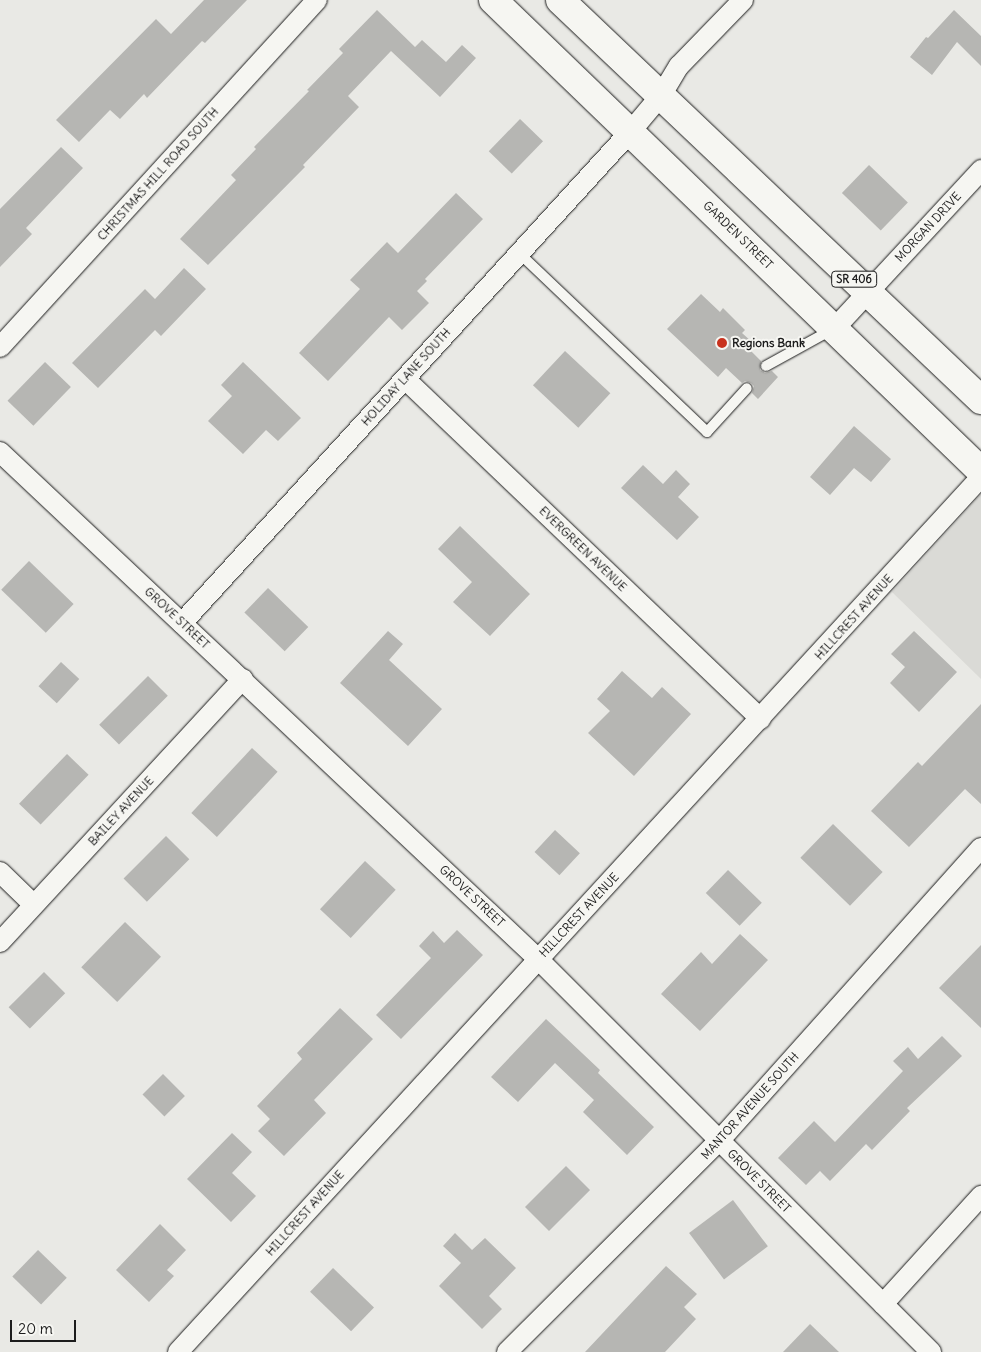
<!DOCTYPE html>
<html>
<head>
<meta charset="utf-8">
<style>
	body { margin:0 }
	#map { position:relative; width:981px; height:1352px; overflow:hidden; background:#e9e9e5; font-family:Delius,sans-serif }
	div>[style] { position:absolute }
	.built>* { inset:0; background:#dadad6 }
	.building>* { inset:0; background:#b6b6b3; transform-origin:0 0 }
	.roads { filter:drop-shadow(0 0 1px #1c1c1c) drop-shadow(0 0 1px #1c1c1c) }
	.service>* { height:10px; margin:-5px; padding:0 5px; transform-origin:5px; border-radius:5px; background:#f6f6f2 }
	.minor>* { height:20px; margin:-10px; padding:0 10px; transform-origin:10px; border-radius:10px; background:#f6f6f2 }
	.primary>* { height:28px; margin:-14px; padding:0 14px; transform-origin:14px; border-radius:14px; background:#f6f6f2 }
	.dots>* { width:14px; height:14px; translate:-50% -50%; box-sizing:border-box; border:2px solid #f6f6f2; border-radius:50% }
	span { translate:-50% -50%; white-space:nowrap; text-align:center; line-height:1.15; -webkit-text-stroke:4px #f6f6f2; paint-order:stroke }
	.shield-label span { padding:1px 4px; background:#f6f6f2; border:1px solid; border-radius:4px; -webkit-text-stroke-width:0 }
	.shield-label { font-size:11px; color:#1c1c1c; font-weight:700 }
	.street-label { font-size:12px; color:#1c1c1c }
	.poi-label { font-size:12px; color:#1c1c1c; font-weight:700 }
	.left { translate:0 -50%; text-align:left }
	.scale { position:absolute; left:10px; top:1320px; width:66px; height:22px; box-sizing:border-box; border:2px solid #1c1c1c; border-top:0; padding-left:6px; font-size:15px; line-height:18px; white-space:nowrap; color:#1c1c1c; -webkit-text-stroke:4px #f6f6f2; paint-order:stroke }
</style>
</head>
<body>
<div id="map">
	<div class="built">
		<i style="clip-path:polygon(981px 494px,981px 679px,892px 592px)"></i>
	</div>
	<div class="building">
		<i style="clip-path:polygon(204px 0,247px 0,205px 43px,202px 41px,147px 98px,144px 94px,120px 119px,110px 110px,79px 142px,56px 120px,156px 19px,171px 34px)"></i>
		<i style="clip-path:polygon(377px 10px,415px 47px,422px 40px,446px 62px,462px 45px,476px 58px,440px 97px,391px 51px,348px 96px,359px 107px,303px 165px,305px 167px,208px 265px,180px 239px,236px 180px,231px 175px,256px 149px,254px 147px,309px 91px,307px 90px,343px 53px,339px 49px)"></i>
		<i style="clip-path:polygon(954px 10px,981px 36px,981px 66px,957px 42px,932px 75px,910px 57px,926px 37px,928px 38px)"></i>
		<i style="left:520px;top:119px;width:32px;height:45px;rotate:44deg"></i>
		<i style="clip-path:polygon(61px 147px,83px 168px,26px 228px,32px 234px,0 267px,0 209px)"></i>
		<i style="left:869px;top:165px;width:54px;height:39px;rotate:44deg"></i>
		<i style="clip-path:polygon(456px 193px,483px 219px,425px 279px,427px 281px,417px 291px,429px 303px,402px 330px,389px 317px,328px 381px,299px 353px,360px 289px,350px 280px,387px 242px,398px 253px)"></i>
		<i style="clip-path:polygon(184px 268px,206px 289px,161px 336px,155px 330px,98px 388px,72px 363px,145px 289px,155px 299px)"></i>
		<i style="clip-path:polygon(701px 294px,720px 312px,723px 308px,745px 330px,742px 333px,752px 342px,747px 347px,761px 361px,760px 370px,765px 373px,772px 371px,778px 377px,758px 399px,752px 393px,754px 386px,751px 383px,745px 381px,742px 383px,726px 368px,718px 377px,667px 329px)"></i>
		<i style="left:565px;top:351px;width:62px;height:47px;rotate:43deg"></i>
		<i style="left:45px;top:362px;width:36px;height:54px;rotate:44deg"></i>
		<i style="clip-path:polygon(243px 362px,301px 418px,278px 441px,266px 430px,243px 454px,208px 421px,232px 396px,221px 385px)"></i>
		<i style="clip-path:polygon(854px 426px,891px 459px,871px 482px,854px 468px,830px 495px,810px 477px)"></i>
		<i style="clip-path:polygon(643px 465px,663px 484px,676px 470px,690px 484px,678px 497px,699px 517px,677px 540px,621px 488px)"></i>
		<i style="clip-path:polygon(460px 526px,530px 594px,490px 636px,453px 602px,472px 582px,438px 549px)"></i>
		<i style="left:29px;top:561px;width:62px;height:40px;rotate:44deg"></i>
		<i style="left:268px;top:588px;width:56px;height:34px;rotate:44deg"></i>
		<i style="clip-path:polygon(388px 631px,403px 644px,389px 660px,442px 709px,408px 746px,340px 683px)"></i>
		<i style="clip-path:polygon(914px 631px,957px 672px,919px 712px,890px 683px,905px 667px,891px 654px)"></i>
		<i style="left:61px;top:662px;width:25px;height:33px;rotate:43deg"></i>
		<i style="clip-path:polygon(622px 671px,652px 698px,662px 687px,691px 714px,634px 776px,588px 733px,610px 711px,597px 699px)"></i>
		<i style="left:148px;top:676px;width:28px;height:69px;rotate:45deg"></i>
		<i style="clip-path:polygon(981px 704px,981px 804px,965px 789px,909px 847px,871px 811px,918px 762px,922px 766px)"></i>
		<i style="left:252px;top:748px;width:35px;height:89px;rotate:43deg"></i>
		<i style="left:67px;top:754px;width:30px;height:69px;rotate:44deg"></i>
		<i style="left:833px;top:824px;width:69px;height:47px;rotate:44deg"></i>
		<i style="left:555px;top:830px;width:34px;height:30px;rotate:43deg"></i>
		<i style="left:166px;top:836px;width:33px;height:60px;rotate:45deg"></i>
		<i style="left:365px;top:861px;width:42px;height:66px;rotate:43deg"></i>
		<i style="left:728px;top:870px;width:47px;height:32px;rotate:44deg"></i>
		<i style="left:125px;top:922px;width:50px;height:63px;rotate:44deg"></i>
		<i style="clip-path:polygon(457px 930px,483px 955px,401px 1039px,376px 1015px,431px 958px,419px 946px,433px 931px,444px 943px)"></i>
		<i style="clip-path:polygon(740px 934px,768px 960px,700px 1031px,661px 994px,701px 952px,712px 964px)"></i>
		<i style="clip-path:polygon(981px 945px,981px 1028px,939px 988px)"></i>
		<i style="left:44px;top:972px;width:30px;height:50px;rotate:45deg"></i>
		<i style="clip-path:polygon(340px 1008px,373px 1039px,314px 1100px,326px 1113px,284px 1156px,258px 1131px,270px 1119px,257px 1106px,302px 1059px,297px 1053px)"></i>
		<i style="clip-path:polygon(546px 1019px,600px 1070px,598px 1073px,654px 1127px,627px 1155px,583px 1112px,594px 1100px,555px 1063px,518px 1102px,491px 1077px)"></i>
		<i style="clip-path:polygon(942px 1036px,962px 1056px,907px 1108px,910px 1111px,872px 1150px,866px 1144px,830px 1181px,820px 1171px,806px 1185px,778px 1158px,814px 1121px,835px 1142px,903px 1071px,893px 1061px,908px 1047px,918px 1059px)"></i>
		<i style="left:163px;top:1074px;width:31px;height:29px;rotate:45deg"></i>
		<i style="clip-path:polygon(232px 1133px,252px 1152px,232px 1173px,256px 1196px,231px 1222px,187px 1179px)"></i>
		<i style="left:566px;top:1166px;width:34px;height:58px;rotate:45deg"></i>
		<i style="left:733px;top:1200px;width:58px;height:55px;rotate:53deg"></i>
		<i style="clip-path:polygon(160px 1224px,186px 1250px,167px 1270px,174px 1276px,149px 1302px,116px 1270px)"></i>
		<i style="clip-path:polygon(455px 1233px,472px 1250px,485px 1238px,516px 1268px,489px 1296px,502px 1309px,482px 1329px,439px 1286px,461px 1263px,443px 1246px)"></i>
		<i style="left:38px;top:1250px;width:40px;height:37px;rotate:44deg"></i>
		<i style="clip-path:polygon(666px 1266px,697px 1294px,684px 1307px,696px 1319px,665px 1352px,585px 1352px)"></i>
		<i style="left:333px;top:1268px;width:57px;height:33px;rotate:44deg"></i>
		<i style="clip-path:polygon(810px 1324px,839px 1352px,783px 1352px)"></i>
	</div>
	<div class="roads">
		<div class="service">
			<i style="left:518px;top:252px;width:261px;rotate:43.6deg"></i>
			<i style="left:707px;top:432px;width:59px;rotate:-47.7deg"></i>
			<i style="left:766px;top:366px;width:77px;rotate:-28.9deg"></i>
		</div>
		<div class="minor">
			<i style="left:834px;top:329px;width:217px;rotate:-47.2deg"></i>
			<i style="left:0;top:347px;width:470px;rotate:-47.6deg"></i>
			<i style="left:405px;top:379px;width:492px;rotate:43.7deg"></i>
			<i style="left:0;top:452px;width:739px;rotate:43.3deg"></i>
			<i style="left:538px;top:959px;width:556px;rotate:45deg"></i>
			<i style="left:182px;top:623px;width:666px;rotate:-47.62deg"></i>
			<i style="left:631px;top:131px;width:48px;rotate:-50deg"></i>
			<i style="left:662px;top:94px;width:33px;rotate:-59deg"></i>
			<i style="left:679px;top:66px;width:92px;rotate:-45.9deg"></i>
			<i style="left:0;top:872px;width:47px;rotate:44.1deg"></i>
			<i style="left:0;top:942px;width:358px;rotate:-47.3deg"></i>
			<i style="left:883px;top:1304px;width:146px;rotate:-47.8deg"></i>
			<i style="left:178px;top:1352px;width:1188px;rotate:-47.46deg"></i>
			<i style="left:507px;top:1352px;width:299px;rotate:-44.9deg"></i>
			<i style="left:719px;top:1141px;width:393px;rotate:-48.2deg"></i>
		</div>
		<div class="primary">
			<i style="left:493px;top:0;width:678px;rotate:43.98deg"></i>
			<i style="left:560px;top:0;width:581px;rotate:43.53deg"></i>
		</div>
	</div>
	<div class="dots">
		<i style="left:722px;top:343px;background:#c8321e"></i>
	</div>
	<div class="shield-label">
		<span style="left:854px;top:279px">SR 406</span>
	</div>
	<div class="street-label">
		<span style="left:158px;top:174px;rotate:-48deg">CHRISTMAS HILL ROAD SOUTH</span>
		<span style="left:928px;top:227px;rotate:-47deg">MORGAN DRIVE</span>
		<span style="left:738px;top:235px;rotate:44deg">GARDEN STREET</span>
		<span style="left:406px;top:377px;rotate:-48deg">HOLIDAY LANE SOUTH</span>
		<span style="left:583px;top:549px;rotate:44deg">EVERGREEN AVENUE</span>
		<span style="left:854px;top:617px;rotate:-48deg">HILLCREST AVENUE</span>
		<span style="left:177px;top:618px;rotate:43deg">GROVE STREET</span>
		<span style="left:121px;top:811px;rotate:-47deg">BAILEY AVENUE</span>
		<span style="left:472px;top:896px;rotate:43deg">GROVE STREET</span>
		<span style="left:579px;top:915px;rotate:-47deg">HILLCREST AVENUE</span>
		<span style="left:750px;top:1106px;rotate:-48deg">MANTOR AVENUE SOUTH</span>
		<span style="left:759px;top:1181px;rotate:45deg">GROVE STREET</span>
		<span style="left:305px;top:1213px;rotate:-48deg">HILLCREST AVENUE</span>
	</div>
	<div class="poi-label">
		<span class="left" style="left:732px;top:343px">Regions Bank</span>
	</div>
	<div class="scale">20 m</div>
</div>
</body>
</html>
